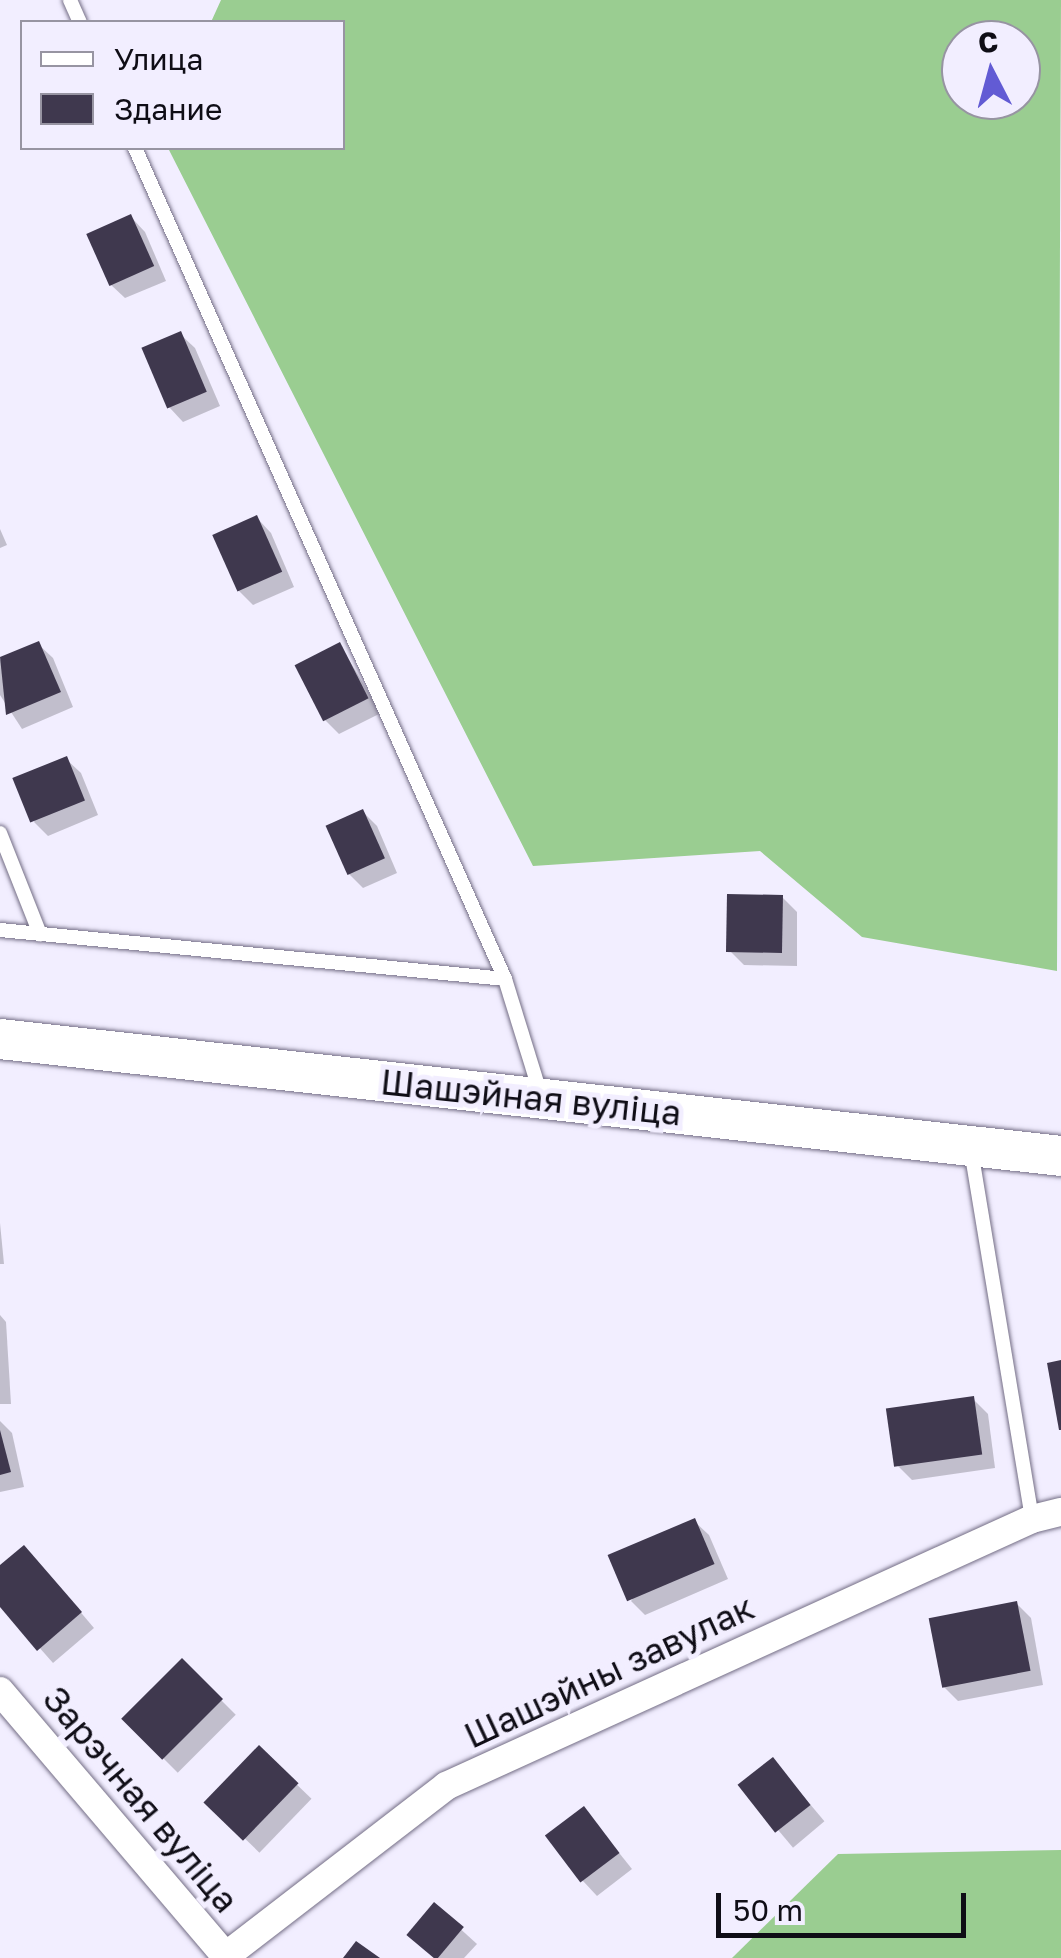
<!DOCTYPE html>
<html>
<head>
<meta charset="utf-8">
<style>
	body { margin:0 }
	#map { position:relative; width:1061px; height:1958px; overflow:hidden; background:#f2eeff; font-family:"Golos Text",sans-serif }
	div>[style] { position:absolute }
	.forest>* { inset:0; background:#9acd91 }
	.shadow>* { inset:0; background:#0003; transform-origin:0 0 }
	.building>* { inset:0; background:#3f384e; transform-origin:0 0 }
	.roads { filter:drop-shadow(0 0 2px #736d85) drop-shadow(0 0 2px #736d85) }
	.service>* { height:14px; margin:-7px; padding:0 7px; transform-origin:7px; border-radius:7px; background:#fff }
	.minor>* { height:28px; margin:-14px; padding:0 14px; transform-origin:14px; border-radius:14px; background:#fff }
	.secondary>* { height:40px; margin:-20px; padding:0 20px; transform-origin:20px; border-radius:20px; background:#fff }
	span { translate:-50% -50%; white-space:nowrap; text-align:center; line-height:1.15; -webkit-text-stroke:10px #f2eeff; paint-order:stroke }
	.street-label { font-size:35px; color:#0f0d16 }
	.legend { position:absolute; left:20px; top:20px; width:325px; height:130px; box-sizing:border-box; background:#f2eeff; border:2px solid #9794a2; margin:0; padding:12px 18px; list-style:none; font-size:30px; color:#0f0d16 }
	.legend li { display:flex; align-items:center; gap:20px; height:50px }
	.legend b { width:50px; border:2px solid #9794a2 }
	.north { position:absolute; left:941px; top:20px; width:100px; height:100px; box-sizing:border-box; background:#f2eeff; border:2px solid #9794a2; border-radius:50%; rotate:354deg; font-size:28px; font-weight:700; line-height:40px; text-align:center; color:#0f0d16 }
	.north::after { content:''; display:block; margin:auto; width:35px; height:45px; background:#625bd4; clip-path:polygon(50% 0,100% 100%,50% 72%,0 100%) }
	.scale { position:absolute; left:716px; top:1893px; width:250px; height:45px; box-sizing:border-box; border:5px solid #0f0d16; border-top:0; padding-left:12px; font-size:30px; line-height:35px; white-space:nowrap; color:#0f0d16; -webkit-text-stroke:8px #f2eeff; paint-order:stroke }
</style>
</head>
<body>
<div id="map">
	<div class="forest">
		<i style="clip-path:polygon(evenodd,221px 0,1061px 0,1057px 971px,862px 937px,760px 851px,533px 866px,168px 148px,342px 148px,342px 22px,211px 22px,221px 0,961px 40px,1021px 40px,1021px 100px,961px 100px,961px 40px)"></i>
		<i style="clip-path:polygon(1061px 1850px,1061px 1958px,732px 1958px,838px 1854px)"></i>
	</div>
	<div class="shadow">
		<i style="clip-path:polygon(131px 217px,145px 232px,166px 281px,125px 298px,110px 284px)"></i>
		<i style="clip-path:polygon(180px 334px,195px 348px,220px 406px,183px 422px,169px 407px)"></i>
		<i style="clip-path:polygon(257px 518px,271px 533px,294px 587px,253px 605px,238px 590px)"></i>
		<i style="clip-path:polygon(0 529px,7px 545px,0 548px)"></i>
		<i style="clip-path:polygon(38px 644px,53px 658px,73px 707px,22px 729px,0 695px,0 660px)"></i>
		<i style="clip-path:polygon(340px 645px,381px 713px,339px 734px,324px 719px)"></i>
		<i style="clip-path:polygon(66px 759px,81px 773px,98px 815px,48px 836px,34px 822px)"></i>
		<i style="clip-path:polygon(363px 812px,377px 826px,397px 873px,363px 888px,348px 873px)"></i>
		<i style="clip-path:polygon(782px 897px,797px 912px,797px 966px,744px 965px,730px 951px)"></i>
		<i style="clip-path:polygon(0 1223px,4px 1264px,0 1264px)"></i>
		<i style="clip-path:polygon(0 1315px,6px 1322px,11px 1404px,0 1404px)"></i>
		<i style="clip-path:polygon(973px 1399px,988px 1414px,995px 1468px,912px 1480px,897px 1465px)"></i>
		<i style="clip-path:polygon(0 1421px,12px 1433px,24px 1487px,0 1492px)"></i>
		<i style="clip-path:polygon(694px 1521px,709px 1535px,728px 1579px,645px 1615px,631px 1601px)"></i>
		<i style="clip-path:polygon(38px 1562px,94px 1628px,53px 1663px,0 1603px,0 1569px)"></i>
		<i style="clip-path:polygon(1016px 1603px,1031px 1618px,1043px 1685px,958px 1701px,943px 1686px)"></i>
		<i style="left:182px;top:1661px;width:76px;height:82px;rotate:45deg"></i>
		<i style="left:259px;top:1748px;width:73px;height:75px;rotate:44deg"></i>
		<i style="left:773px;top:1760px;width:80px;height:41px;rotate:50deg"></i>
		<i style="clip-path:polygon(584px 1809px,632px 1869px,597px 1896px,583px 1881px)"></i>
		<i style="clip-path:polygon(434px 1905px,477px 1944px,464px 1958px,436px 1958px,409px 1933px)"></i>
	</div>
	<div class="building">
		<i style="left:131px;top:214px;width:57px;height:49px;rotate:66deg"></i>
		<i style="left:181px;top:331px;width:66px;height:43px;rotate:67deg"></i>
		<i style="left:257px;top:515px;width:62px;height:49px;rotate:66deg"></i>
		<i style="clip-path:polygon(39px 641px,61px 692px,6px 715px,0 657px)"></i>
		<i style="left:340px;top:642px;width:63px;height:51px;rotate:63deg"></i>
		<i style="left:67px;top:756px;width:48px;height:59px;rotate:68deg"></i>
		<i style="left:363px;top:809px;width:54px;height:41px;rotate:66deg"></i>
		<i style="left:727px;top:894px;width:56px;height:58px;rotate:1deg"></i>
		<i style="clip-path:polygon(1061px 1360px,1061px 1430px,1059px 1430px,1047px 1363px)"></i>
		<i style="left:974px;top:1396px;width:59px;height:89px;rotate:82deg"></i>
		<i style="clip-path:polygon(0 1430px,11px 1472px,0 1475px)"></i>
		<i style="left:695px;top:1518px;width:50px;height:95px;rotate:67deg"></i>
		<i style="clip-path:polygon(24px 1545px,82px 1612px,37px 1651px,0 1607px,0 1565px)"></i>
		<i style="left:1017px;top:1601px;width:71px;height:90px;rotate:79deg"></i>
		<i style="left:182px;top:1658px;width:58px;height:86px;rotate:45deg"></i>
		<i style="left:259px;top:1745px;width:55px;height:80px;rotate:44deg"></i>
		<i style="left:773px;top:1757px;width:61px;height:45px;rotate:52deg"></i>
		<i style="left:584px;top:1806px;width:59px;height:49px;rotate:53deg"></i>
		<i style="left:434px;top:1902px;width:39px;height:43px;rotate:40deg"></i>
		<i style="clip-path:polygon(356px 1941px,380px 1958px,343px 1958px)"></i>
	</div>
	<div class="roads">
		<div class="service">
			<i style="left:70px;top:0;width:24px;rotate:66deg"></i>
			<i style="left:135px;top:148px;width:910px;rotate:66deg"></i>
			<i style="left:0;top:833px;width:109px;rotate:68.4deg"></i>
			<i style="left:0;top:930px;width:507px;rotate:5.54deg"></i>
			<i style="left:505px;top:979px;width:121px;rotate:72.8deg"></i>
			<i style="left:971px;top:1150px;width:374px;rotate:80.6deg"></i>
		</div>
		<div class="minor">
			<i style="left:0;top:1691px;width:347px;rotate:49.6deg"></i>
			<i style="left:223px;top:1958px;width:282px;rotate:-37.6deg"></i>
			<i style="left:446px;top:1786px;width:644px;rotate:-24.5deg"></i>
			<i style="left:1032px;top:1519px;width:30px;rotate:-14deg"></i>
		</div>
		<div class="secondary">
			<i style="left:0;top:1039px;width:1067px;rotate:6.29deg"></i>
		</div>
	</div>
	<div class="street-label">
		<span style="left:531px;top:1097px;rotate:6deg">Шашэйная вуліца</span>
		<span style="left:609px;top:1671px;rotate:-25deg">Шашэйны завулак</span>
		<span style="left:141px;top:1799px;rotate:50deg">Зарэчная вуліца</span>
	</div>
	<ul class="legend">
	<li><b style="height:12px;background:#fff"></b>Улица</li>
	<li><b style="height:28px;background:#3f384e"></b>Здание</li>
	</ul>
	<div class="north">С</div>
	<div class="scale">50 m</div>
</div>
</body>
</html>
